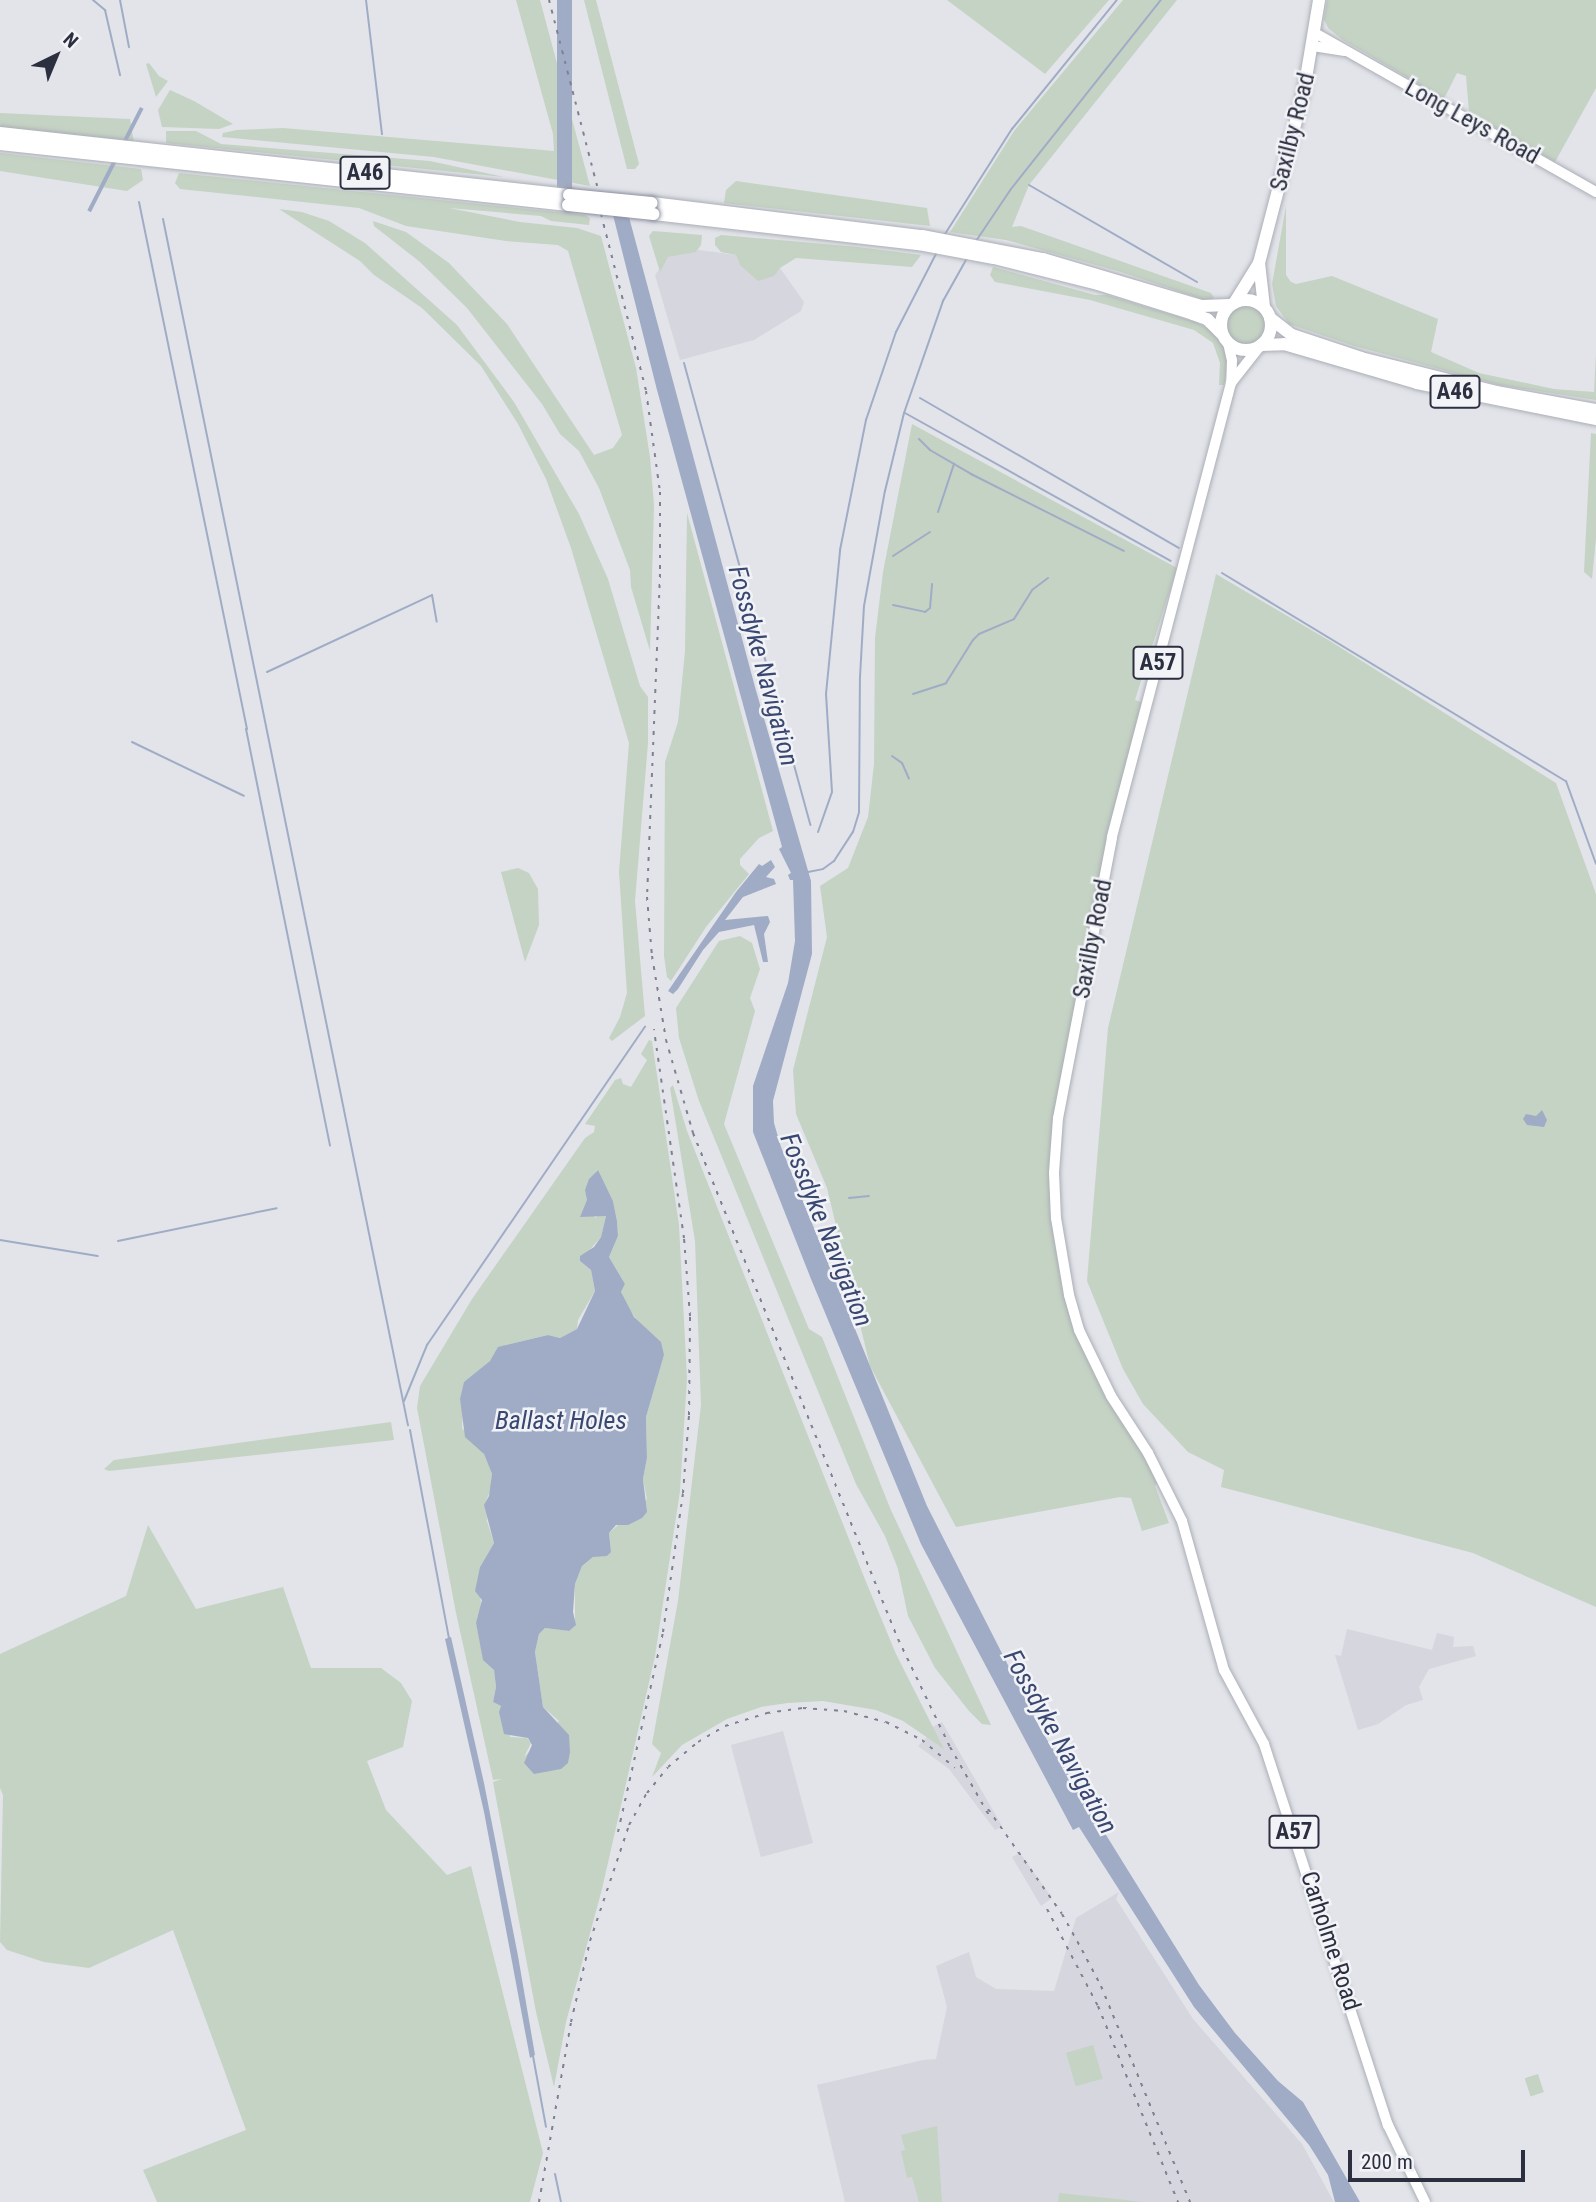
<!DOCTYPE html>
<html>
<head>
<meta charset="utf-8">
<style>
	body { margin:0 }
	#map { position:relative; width:1596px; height:2202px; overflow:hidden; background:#e2e4e9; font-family:"Roboto Condensed",sans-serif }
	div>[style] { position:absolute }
	.built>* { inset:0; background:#d5d6de; transform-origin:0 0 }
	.green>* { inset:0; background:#c5d3c4; transform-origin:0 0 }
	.round { border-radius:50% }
	.water>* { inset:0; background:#a0acc6; transform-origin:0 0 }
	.stream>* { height:2px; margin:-1px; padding:0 1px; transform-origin:1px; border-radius:1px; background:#a0acc6 }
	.roads { filter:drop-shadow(0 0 2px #abaeb6) drop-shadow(0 0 2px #abaeb6) }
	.secondary>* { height:10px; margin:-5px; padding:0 5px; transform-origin:5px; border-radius:5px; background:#fff }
	.primary>* { height:10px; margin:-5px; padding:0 5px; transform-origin:5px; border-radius:5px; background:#fff }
	.highway>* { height:12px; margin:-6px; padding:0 6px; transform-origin:6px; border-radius:6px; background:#fff }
	.highway>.ring { margin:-6px; padding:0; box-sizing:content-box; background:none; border:12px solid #fff; border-radius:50% }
	.rail>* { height:2px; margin-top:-1px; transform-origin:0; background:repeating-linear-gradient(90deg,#7d8192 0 3.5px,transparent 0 10.5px) }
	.bridges { filter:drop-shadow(0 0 2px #8b8f9f) drop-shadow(0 0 2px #8b8f9f) }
	.highway-bridge>* { height:12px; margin:-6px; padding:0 6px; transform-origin:6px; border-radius:6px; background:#fff }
	span { translate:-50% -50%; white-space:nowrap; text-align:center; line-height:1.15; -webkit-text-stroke:5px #f2f3f7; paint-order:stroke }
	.shield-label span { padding:2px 5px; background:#f2f3f7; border:2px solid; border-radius:5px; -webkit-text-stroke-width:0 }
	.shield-label { font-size:23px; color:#2c2f40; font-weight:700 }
	.street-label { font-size:24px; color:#2c2f40 }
	.water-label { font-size:26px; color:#394771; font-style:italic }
	.north { position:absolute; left:21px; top:21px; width:70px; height:70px; -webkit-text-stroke:5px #f2f3f7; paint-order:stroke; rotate:43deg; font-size:19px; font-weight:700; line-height:28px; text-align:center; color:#2c2f40 }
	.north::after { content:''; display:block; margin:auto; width:24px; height:32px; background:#2c2f40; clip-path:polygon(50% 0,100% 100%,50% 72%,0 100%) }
	.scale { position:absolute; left:1348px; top:2150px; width:177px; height:32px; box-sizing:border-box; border:4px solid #2c2f40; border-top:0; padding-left:9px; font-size:21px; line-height:24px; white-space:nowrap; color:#2c2f40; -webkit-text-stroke:5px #f2f3f7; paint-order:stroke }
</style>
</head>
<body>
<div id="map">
	<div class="built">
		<i style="clip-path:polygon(699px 250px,736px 255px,740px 265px,780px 268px,804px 302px,801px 311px,754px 340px,680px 360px,655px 275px,668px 257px)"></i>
		<i style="clip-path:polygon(1347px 1629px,1432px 1650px,1437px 1633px,1454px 1637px,1453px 1647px,1473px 1646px,1476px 1656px,1429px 1669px,1419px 1687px,1423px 1700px,1406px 1705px,1378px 1724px,1358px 1730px,1335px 1655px,1341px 1656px)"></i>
		<i style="clip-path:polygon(942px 1722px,1002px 1826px,995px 1830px,949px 1769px,918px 1746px,928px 1736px,942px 1747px,932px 1727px)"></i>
		<i style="left:783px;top:1731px;width:116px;height:54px;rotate:75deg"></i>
		<i style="clip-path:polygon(1020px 1853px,1052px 1898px,1041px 1906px,1012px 1857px)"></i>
		<i style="clip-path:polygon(1119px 1892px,1116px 1899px,1193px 2019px,1302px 2144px,1334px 2202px,845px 2202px,817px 2085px,923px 2060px,936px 2059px,947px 2007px,936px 1966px,969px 1952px,976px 1977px,996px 1989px,1054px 1991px,1076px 1918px)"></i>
	</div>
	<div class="green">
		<i style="clip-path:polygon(516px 0,540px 0,590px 186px,434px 157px,222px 137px,223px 133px,237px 130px,283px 128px,554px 151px,553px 134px)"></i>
		<i style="clip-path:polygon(584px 0,596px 0,639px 164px,635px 169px,627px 169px)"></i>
		<i style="clip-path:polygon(947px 0,1109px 0,1045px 74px)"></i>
		<i style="clip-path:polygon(1123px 0,1177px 0,1029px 185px,1012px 227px,1021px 226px,1211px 293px,1214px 297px,1211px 302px,1121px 272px,1006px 240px,950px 232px,1014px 131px)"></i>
		<i style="clip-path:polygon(1327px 0,1596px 0,1596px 88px,1555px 162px,1469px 112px,1466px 76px,1457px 73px,1444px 99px,1343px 40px,1328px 28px,1324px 19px)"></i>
		<i style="clip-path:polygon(149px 63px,159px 76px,168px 81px,156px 97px,146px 64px)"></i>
		<i style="clip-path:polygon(170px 90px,194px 101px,233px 124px,219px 129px,162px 127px,158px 110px)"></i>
		<i style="clip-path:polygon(0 113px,130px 119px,134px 143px,0 127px)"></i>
		<i style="clip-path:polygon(166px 131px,196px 131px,221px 144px,430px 161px,504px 177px,166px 143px)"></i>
		<i style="clip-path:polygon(0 153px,141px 169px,143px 180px,127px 191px,0 171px)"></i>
		<i style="clip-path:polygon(179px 173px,585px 215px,590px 218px,589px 225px,551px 221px,541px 216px,449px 208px,520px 222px,577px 228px,601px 236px,636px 368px,650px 457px,654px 505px,650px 651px,631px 587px,630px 570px,599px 488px,579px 451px,560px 434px,542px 404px,467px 308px,420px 262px,374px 226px,373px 221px,406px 232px,449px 263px,507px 324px,594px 455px,613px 448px,622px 435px,568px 251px,558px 245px,506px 241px,406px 226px,359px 208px,180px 189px,175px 183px)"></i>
		<i style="clip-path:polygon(736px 181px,927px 208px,930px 226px,724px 203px,726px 190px)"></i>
		<i style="clip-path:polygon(1286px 206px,1286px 275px,1291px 282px,1296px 284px,1332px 276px,1438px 319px,1431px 352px,1479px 373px,1554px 389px,1594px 392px,1596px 354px,1596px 400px,1499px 385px,1354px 346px,1289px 324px,1276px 306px,1272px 284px)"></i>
		<i style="clip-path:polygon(279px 209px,302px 212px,329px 221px,365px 243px,457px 325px,514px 402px,579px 514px,608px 579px,640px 686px,648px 697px,648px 743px,635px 901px,645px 1016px,612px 1041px,609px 1038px,620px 1017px,627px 993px,619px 872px,629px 743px,571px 548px,546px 479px,518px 424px,481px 366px,422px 308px,374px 275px,360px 261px)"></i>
		<i style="clip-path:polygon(653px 231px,702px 235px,701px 245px,696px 252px,668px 257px,660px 272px,649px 236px)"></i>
		<i style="clip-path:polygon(721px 235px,858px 247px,921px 255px,912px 267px,796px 258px,780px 268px,774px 276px,758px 281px,740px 265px,736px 255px,721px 252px,715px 245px,715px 238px)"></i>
		<i style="clip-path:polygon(993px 267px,1095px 295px,1107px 295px,1196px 322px,1210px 330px,1224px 347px,1228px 366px,1224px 385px,1219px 385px,1220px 363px,1213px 343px,1194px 330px,1090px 300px,995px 282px,990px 275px)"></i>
		<i class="round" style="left:1227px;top:306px;width:38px;height:38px"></i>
		<i style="clip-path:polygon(912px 424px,1177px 568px,1135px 700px,1144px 703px,1051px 1163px,1075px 1326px,1103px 1392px,1159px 1481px,1155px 1486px,1169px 1523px,1142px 1531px,1131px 1498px,1120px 1497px,956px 1527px,870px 1366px,827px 1188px,796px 1114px,793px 1070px,827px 937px,820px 886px,848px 868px,868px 817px,874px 764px,875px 638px,883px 572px)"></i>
		<i style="clip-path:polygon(1591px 433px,1596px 434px,1596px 538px,1592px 579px,1584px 572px)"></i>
		<i style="clip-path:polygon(687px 513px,773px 831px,759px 838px,740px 859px,740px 865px,749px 874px,706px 927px,671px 981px,667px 977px,664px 956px,665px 762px,678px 722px,685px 651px)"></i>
		<i style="clip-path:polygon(1216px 574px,1330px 641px,1556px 783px,1596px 894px,1596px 1607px,1473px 1553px,1221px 1487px,1224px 1470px,1188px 1452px,1143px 1404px,1123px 1369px,1087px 1281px,1108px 1028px)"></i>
		<i style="clip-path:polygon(518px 868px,529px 873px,538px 889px,539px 925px,525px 962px,501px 872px)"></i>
		<i style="clip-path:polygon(740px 936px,752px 943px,760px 969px,750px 998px,755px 1011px,724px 1124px,809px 1329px,822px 1337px,890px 1508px,991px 1725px,982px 1724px,969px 1711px,935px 1668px,908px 1616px,898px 1569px,885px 1536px,856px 1484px,699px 1101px,679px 1038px,676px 1008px,719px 941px)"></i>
		<i style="clip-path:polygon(evenodd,649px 1040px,652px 1041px,679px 1225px,687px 1378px,680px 1491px,655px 1656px,602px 1889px,566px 2022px,554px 2087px,536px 2012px,493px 1782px,502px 1779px,493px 1780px,456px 1613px,417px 1408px,420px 1386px,472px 1299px,585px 1138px,594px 1132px,595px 1126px,585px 1124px,615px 1080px,621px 1078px,623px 1084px,631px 1087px,647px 1060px,641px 1054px,649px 1040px,597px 1170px,613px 1201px,617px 1221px,618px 1236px,609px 1257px,625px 1284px,621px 1292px,627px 1307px,664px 1355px,646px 1417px,647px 1458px,643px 1479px,647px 1499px,609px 1533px,611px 1552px,593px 1557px,582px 1566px,575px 1584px,575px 1620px,569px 1631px,545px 1628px,539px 1634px,535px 1652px,543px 1707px,559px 1721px,524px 1757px,531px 1743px,527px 1738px,510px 1737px,501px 1706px,493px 1702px,496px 1687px,494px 1670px,480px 1641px,476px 1623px,481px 1612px,480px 1567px,494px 1543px,487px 1521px,486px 1501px,491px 1489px,492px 1474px,484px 1454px,462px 1428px,464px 1382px,477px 1374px,506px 1345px,548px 1335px,560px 1338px,577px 1329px,578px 1320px,595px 1291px,591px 1270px,580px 1261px,601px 1237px,606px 1216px,600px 1214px,595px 1218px,585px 1190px,597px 1170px)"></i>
		<i style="clip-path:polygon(673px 1085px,687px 1131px,864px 1577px,896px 1654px,944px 1749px,903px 1721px,876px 1710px,823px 1701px,788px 1703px,761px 1707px,727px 1719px,682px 1745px,652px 1777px,661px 1753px,652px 1744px,678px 1601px,701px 1405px,695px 1241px,670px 1088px)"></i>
		<i style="clip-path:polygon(391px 1422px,394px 1440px,109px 1471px,104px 1469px,114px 1460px)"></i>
		<i style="clip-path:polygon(148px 1525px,196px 1609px,283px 1587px,311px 1668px,381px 1668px,401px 1683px,412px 1701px,403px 1747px,367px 1761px,386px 1810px,447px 1875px,471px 1866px,543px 2153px,530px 2202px,157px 2202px,143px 2170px,246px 2130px,173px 1930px,89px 1968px,44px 1962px,7px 1950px,0 1942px,3px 1795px,0 1788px,0 1654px,126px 1596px)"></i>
		<i style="left:1093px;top:2045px;width:35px;height:28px;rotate:74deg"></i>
		<i style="left:1538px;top:2074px;width:19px;height:14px;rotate:72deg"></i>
		<i style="clip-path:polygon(937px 2126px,942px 2202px,919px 2202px,912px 2177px,907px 2178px,901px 2151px,905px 2150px,901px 2135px)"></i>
		<i style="clip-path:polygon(1059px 2193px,1144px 2202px,1058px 2202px)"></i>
	</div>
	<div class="water">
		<i style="left:557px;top:0;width:15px;height:197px"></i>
		<i style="left:140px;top:107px;width:4px;height:116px;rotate:27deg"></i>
		<i style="clip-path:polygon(613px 215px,629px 217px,755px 687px,811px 881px,812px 954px,773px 1101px,774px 1123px,781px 1147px,927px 1506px,1041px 1730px,1199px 1985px,1235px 2033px,1278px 2081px,1303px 2102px,1360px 2202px,1335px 2202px,1328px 2175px,1309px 2145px,1194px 2007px,1079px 1827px,1073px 1830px,921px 1544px,811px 1279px,753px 1132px,753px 1086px,788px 983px,795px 941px,793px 880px,790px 880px,788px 875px,791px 873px,779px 849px,782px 847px,657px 390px)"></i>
		<i style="clip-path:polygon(771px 860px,775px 867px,766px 877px,774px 879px,776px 884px,743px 897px,725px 920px,768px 916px,770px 922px,764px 934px,768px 962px,763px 962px,754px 925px,719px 932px,703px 950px,678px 989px,673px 994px,668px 991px,736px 892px,759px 864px,762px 866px)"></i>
		<i style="clip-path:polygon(1542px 1110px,1547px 1120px,1544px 1127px,1527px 1125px,1523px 1119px,1526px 1114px,1536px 1116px)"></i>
		<i style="clip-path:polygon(598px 1170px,613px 1201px,617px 1221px,618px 1236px,609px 1257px,625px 1284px,621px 1292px,634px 1317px,661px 1342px,664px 1355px,646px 1417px,647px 1458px,643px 1479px,647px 1512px,642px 1518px,628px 1525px,616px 1525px,609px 1533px,611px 1552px,607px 1556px,593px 1557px,582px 1566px,575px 1584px,573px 1612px,576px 1625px,569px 1631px,545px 1628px,539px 1634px,535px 1652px,543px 1707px,569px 1735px,570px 1752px,568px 1763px,561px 1769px,534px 1774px,524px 1763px,532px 1745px,528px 1738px,504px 1734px,499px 1712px,501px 1706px,493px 1702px,496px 1687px,494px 1670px,483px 1660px,476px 1623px,482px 1600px,475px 1591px,480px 1567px,494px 1543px,484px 1505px,489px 1496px,492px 1474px,484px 1454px,465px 1437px,460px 1399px,464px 1382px,490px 1361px,498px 1347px,548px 1335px,560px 1338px,577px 1329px,595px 1291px,591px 1270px,580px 1261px,580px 1256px,594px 1247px,601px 1237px,606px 1216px,580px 1217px,587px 1200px,585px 1190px,589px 1179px)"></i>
		<i style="clip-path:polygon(451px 1637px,484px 1783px,518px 1956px,535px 2055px,530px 2058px,484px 1812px,445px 1639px)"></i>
	</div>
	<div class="stream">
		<i style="left:93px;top:0;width:16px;rotate:40deg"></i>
		<i style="left:105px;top:10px;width:67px;rotate:77deg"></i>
		<i style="left:120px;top:0;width:48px;rotate:79.2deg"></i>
		<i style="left:366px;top:0;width:135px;rotate:83.2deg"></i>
		<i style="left:1029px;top:185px;width:194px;rotate:30deg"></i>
		<i style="left:139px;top:202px;width:538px;rotate:78.42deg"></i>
		<i style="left:163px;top:219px;width:1231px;rotate:78.52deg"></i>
		<i style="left:945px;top:234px;width:125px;rotate:-57.5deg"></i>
		<i style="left:1012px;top:129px;width:166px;rotate:-50.9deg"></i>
		<i style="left:976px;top:241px;width:63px;rotate:-56.1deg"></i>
		<i style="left:1011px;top:189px;width:241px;rotate:-51.6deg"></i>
		<i style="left:684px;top:363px;width:479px;rotate:74.7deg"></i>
		<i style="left:920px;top:398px;width:299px;rotate:30.1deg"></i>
		<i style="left:905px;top:413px;width:304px;rotate:29.1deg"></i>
		<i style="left:919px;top:439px;width:16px;rotate:45deg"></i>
		<i style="left:930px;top:450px;width:48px;rotate:30.3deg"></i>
		<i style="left:971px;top:474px;width:171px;rotate:26.7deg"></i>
		<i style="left:938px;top:512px;width:51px;rotate:-71.6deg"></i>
		<i style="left:893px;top:556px;width:44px;rotate:-33deg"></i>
		<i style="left:1222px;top:573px;width:402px;rotate:31.2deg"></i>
		<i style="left:1566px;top:781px;width:88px;rotate:70.1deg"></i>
		<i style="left:893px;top:605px;width:33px;rotate:12deg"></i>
		<i style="left:925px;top:612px;width:6px;rotate:-39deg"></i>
		<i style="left:930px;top:608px;width:24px;rotate:-85deg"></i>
		<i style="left:267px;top:672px;width:182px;rotate:-25deg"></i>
		<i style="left:432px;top:595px;width:27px;rotate:80deg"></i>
		<i style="left:913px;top:694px;width:35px;rotate:-18deg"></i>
		<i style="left:946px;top:683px;width:51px;rotate:-57.9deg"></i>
		<i style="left:973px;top:640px;width:8px;rotate:-45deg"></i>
		<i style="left:979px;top:634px;width:38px;rotate:-23deg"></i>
		<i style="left:1014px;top:619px;width:34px;rotate:-58deg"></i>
		<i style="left:1032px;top:590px;width:20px;rotate:-37deg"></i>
		<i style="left:246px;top:729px;width:425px;rotate:78.6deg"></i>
		<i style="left:132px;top:742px;width:124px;rotate:25.7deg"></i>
		<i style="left:892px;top:756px;width:12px;rotate:35deg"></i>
		<i style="left:902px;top:763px;width:17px;rotate:66deg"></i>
		<i style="left:818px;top:832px;width:42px;rotate:-70.7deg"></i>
		<i style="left:832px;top:792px;width:98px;rotate:-93.5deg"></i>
		<i style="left:826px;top:694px;width:145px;rotate:-84.4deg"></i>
		<i style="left:840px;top:550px;width:133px;rotate:-78.7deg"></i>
		<i style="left:866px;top:420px;width:93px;rotate:-71.2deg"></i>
		<i style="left:896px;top:332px;width:90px;rotate:-62.9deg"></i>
		<i style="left:808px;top:872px;width:15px;rotate:-11deg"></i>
		<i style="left:823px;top:869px;width:14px;rotate:-36deg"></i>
		<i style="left:834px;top:861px;width:35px;rotate:-57deg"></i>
		<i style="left:853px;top:832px;width:21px;rotate:-73deg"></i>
		<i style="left:859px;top:812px;width:135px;rotate:-89.6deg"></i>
		<i style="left:860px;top:677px;width:71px;rotate:-86.8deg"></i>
		<i style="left:864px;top:606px;width:117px;rotate:-79.7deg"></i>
		<i style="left:885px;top:491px;width:80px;rotate:-76.3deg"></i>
		<i style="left:904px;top:413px;width:119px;rotate:-70.8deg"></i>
		<i style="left:943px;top:301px;width:49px;rotate:-60.8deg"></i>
		<i style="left:849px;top:1198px;width:20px;rotate:-6deg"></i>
		<i style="left:0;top:1240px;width:99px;rotate:9.3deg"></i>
		<i style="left:118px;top:1241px;width:162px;rotate:-11.7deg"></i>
		<i style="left:404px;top:1401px;width:61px;rotate:-67.7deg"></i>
		<i style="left:427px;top:1345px;width:386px;rotate:-55.6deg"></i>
		<i style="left:410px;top:1430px;width:213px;rotate:79.4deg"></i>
		<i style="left:533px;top:2056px;width:72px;rotate:79.6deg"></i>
		<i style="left:555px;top:2174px;width:29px;rotate:78deg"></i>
	</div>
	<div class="roads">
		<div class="secondary">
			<i style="left:1315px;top:33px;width:323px;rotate:29.5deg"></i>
			<i style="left:1313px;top:46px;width:32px;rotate:9deg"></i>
		</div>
		<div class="primary">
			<i style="left:1228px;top:343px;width:17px;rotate:77deg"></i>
			<i style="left:1232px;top:360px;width:23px;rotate:92deg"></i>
			<i style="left:1231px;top:383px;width:470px;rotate:104.7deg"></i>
			<i style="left:1112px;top:838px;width:285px;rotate:100.9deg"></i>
			<i style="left:1058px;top:1118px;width:55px;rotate:94.2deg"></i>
			<i style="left:1054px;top:1173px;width:45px;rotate:87.5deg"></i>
			<i style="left:1056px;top:1218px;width:78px;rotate:80.4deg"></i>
			<i style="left:1069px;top:1295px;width:36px;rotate:74deg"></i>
			<i style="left:1079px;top:1330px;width:73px;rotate:64.1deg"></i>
			<i style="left:1111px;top:1396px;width:68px;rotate:57deg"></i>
			<i style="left:1148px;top:1453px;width:76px;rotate:63.4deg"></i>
			<i style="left:1182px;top:1521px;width:155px;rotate:74.3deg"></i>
			<i style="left:1224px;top:1670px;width:84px;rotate:61.6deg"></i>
			<i style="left:1264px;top:1744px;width:401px;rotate:72deg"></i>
			<i style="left:1388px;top:2125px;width:85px;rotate:64.3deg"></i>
			<i style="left:1231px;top:383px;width:47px;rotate:-51.9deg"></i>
		</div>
		<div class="highway">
			<i style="left:0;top:133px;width:572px;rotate:6.22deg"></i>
			<i style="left:0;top:144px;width:571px;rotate:6.13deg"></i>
			<i style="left:652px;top:203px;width:272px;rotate:7deg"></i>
			<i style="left:922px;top:236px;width:123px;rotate:10.8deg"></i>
			<i style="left:1043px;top:259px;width:166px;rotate:16.5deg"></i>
			<i style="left:1202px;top:306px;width:28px;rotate:-2deg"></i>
			<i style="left:654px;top:214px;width:267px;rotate:6.5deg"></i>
			<i style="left:919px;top:244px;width:76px;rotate:10.6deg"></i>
			<i style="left:994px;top:258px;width:107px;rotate:14deg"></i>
			<i style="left:1098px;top:284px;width:100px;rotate:17.5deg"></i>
			<i style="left:1193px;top:314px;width:15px;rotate:20deg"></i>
			<i style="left:1207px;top:319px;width:21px;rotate:45deg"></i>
			<i style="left:1259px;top:263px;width:44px;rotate:83.5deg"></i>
			<i class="ring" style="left:1221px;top:300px;width:38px;height:38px"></i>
			<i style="left:1235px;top:302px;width:46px;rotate:-58.4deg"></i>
			<i style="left:1259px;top:263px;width:179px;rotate:-75.4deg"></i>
			<i style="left:1304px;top:90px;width:91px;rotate:-80.5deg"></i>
			<i style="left:1270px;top:318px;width:28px;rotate:38deg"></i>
			<i style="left:1292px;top:335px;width:73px;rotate:18.4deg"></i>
			<i style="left:1361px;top:358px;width:139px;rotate:14.1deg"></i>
			<i style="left:1496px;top:392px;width:102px;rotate:10.2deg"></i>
			<i style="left:1261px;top:345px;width:23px;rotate:-2deg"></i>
			<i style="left:1284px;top:344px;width:139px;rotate:16.3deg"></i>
			<i style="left:1417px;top:383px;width:183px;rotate:11.4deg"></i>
		</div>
	</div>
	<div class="rail">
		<i style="left:549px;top:0;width:196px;rotate:75.5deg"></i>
		<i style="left:601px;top:214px;width:183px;rotate:75.7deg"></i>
		<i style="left:646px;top:391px;width:102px;rotate:82.1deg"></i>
		<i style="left:660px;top:492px;width:82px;rotate:90deg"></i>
		<i style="left:660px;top:574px;width:323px;rotate:92.3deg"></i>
		<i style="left:647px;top:897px;width:59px;rotate:85.2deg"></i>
		<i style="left:652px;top:956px;width:85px;rotate:80.5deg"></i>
		<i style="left:666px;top:1040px;width:97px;rotate:73.8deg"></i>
		<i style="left:693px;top:1133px;width:546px;rotate:67.95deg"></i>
		<i style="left:898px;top:1639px;width:120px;rotate:64.3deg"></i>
		<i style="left:950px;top:1747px;width:81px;rotate:60.3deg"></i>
		<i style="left:988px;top:1809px;width:128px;rotate:54.8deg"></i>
		<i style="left:1062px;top:1914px;width:41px;rotate:60.9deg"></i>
		<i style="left:1082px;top:1950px;width:41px;rotate:62.2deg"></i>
		<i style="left:1101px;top:1986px;width:234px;rotate:67.6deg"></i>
		<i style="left:618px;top:1832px;width:205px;rotate:-77.3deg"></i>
		<i style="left:663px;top:1632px;width:140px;rotate:-81.8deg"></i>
		<i style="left:683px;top:1493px;width:78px;rotate:-85.6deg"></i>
		<i style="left:689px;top:1415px;width:99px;rotate:-89.4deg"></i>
		<i style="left:690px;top:1316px;width:78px;rotate:-94.4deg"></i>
		<i style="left:684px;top:1238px;width:211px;rotate:-98.2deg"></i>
		<i style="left:1047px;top:1909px;width:110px;rotate:62.3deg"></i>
		<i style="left:1098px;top:2006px;width:212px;rotate:67.8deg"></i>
		<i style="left:539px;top:2202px;width:183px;rotate:-79.9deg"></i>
		<i style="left:571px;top:2022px;width:83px;rotate:-76.8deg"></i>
		<i style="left:590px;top:1941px;width:122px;rotate:-71.4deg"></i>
		<i style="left:629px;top:1825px;width:37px;rotate:-61deg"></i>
		<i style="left:647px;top:1793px;width:33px;rotate:-51deg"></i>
		<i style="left:668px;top:1767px;width:39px;rotate:-40deg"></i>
		<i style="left:698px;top:1742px;width:31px;rotate:-31deg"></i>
		<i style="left:725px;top:1726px;width:44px;rotate:-17.2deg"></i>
		<i style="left:767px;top:1713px;width:36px;rotate:-8deg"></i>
		<i style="left:803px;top:1708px;width:41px;rotate:4.2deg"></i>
		<i style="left:844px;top:1711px;width:43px;rotate:14.7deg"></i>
		<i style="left:886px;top:1722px;width:40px;rotate:26.6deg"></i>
		<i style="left:922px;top:1740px;width:43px;rotate:40.3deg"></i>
	</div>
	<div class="bridges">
		<div class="highway-bridge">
			<i style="left:569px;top:195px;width:83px;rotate:5.5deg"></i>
			<i style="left:568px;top:205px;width:86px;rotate:6deg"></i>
		</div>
	</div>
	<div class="shield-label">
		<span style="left:365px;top:173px">A46</span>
		<span style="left:1455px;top:392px">A46</span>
		<span style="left:1158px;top:663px">A57</span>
		<span style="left:1294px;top:1832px">A57</span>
	</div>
	<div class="street-label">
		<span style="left:1472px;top:122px;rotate:29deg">Long Leys Road</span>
		<span style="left:1293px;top:132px;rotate:-76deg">Saxilby Road</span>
		<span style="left:1093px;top:939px;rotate:-79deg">Saxilby Road</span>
		<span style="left:1330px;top:1941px;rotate:72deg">Carholme Road</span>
	</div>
	<div class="water-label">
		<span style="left:763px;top:666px;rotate:75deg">Fossdyke Navigation</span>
		<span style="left:826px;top:1230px;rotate:68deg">Fossdyke Navigation</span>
		<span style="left:561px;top:1421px">Ballast Holes</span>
		<span style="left:1060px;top:1742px;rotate:61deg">Fossdyke Navigation</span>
	</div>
	<div class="north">N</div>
	<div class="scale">200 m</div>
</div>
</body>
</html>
